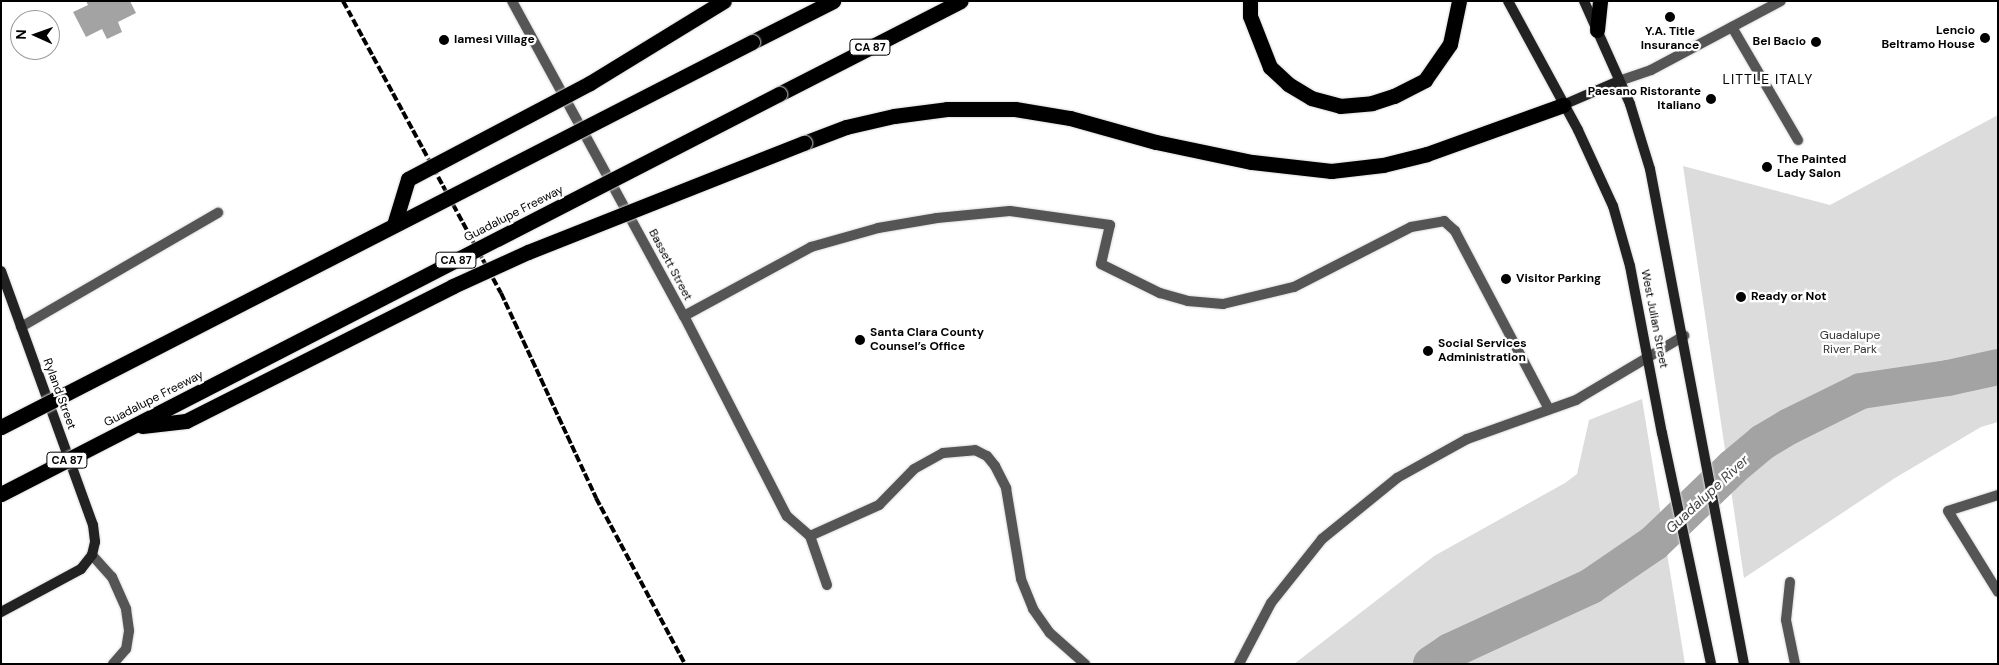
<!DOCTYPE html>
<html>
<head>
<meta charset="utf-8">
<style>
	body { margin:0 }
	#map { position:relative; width:1999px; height:665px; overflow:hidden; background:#fff; font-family:"DM Sans",sans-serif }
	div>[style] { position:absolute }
	.green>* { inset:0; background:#dcdcdc }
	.water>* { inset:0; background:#a3a3a3 }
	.river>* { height:36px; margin:-18px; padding:0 18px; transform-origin:18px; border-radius:18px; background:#a3a3a3 }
	.roads { filter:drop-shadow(0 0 1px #dbdbdb) drop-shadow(0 0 1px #dbdbdb) }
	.lane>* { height:10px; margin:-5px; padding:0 5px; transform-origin:5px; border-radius:5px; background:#555 }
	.street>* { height:10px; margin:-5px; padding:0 5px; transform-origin:5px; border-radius:5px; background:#555 }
	.secondary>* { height:10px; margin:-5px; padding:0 5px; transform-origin:5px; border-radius:5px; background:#222 }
	.highway>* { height:15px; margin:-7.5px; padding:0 7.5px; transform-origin:7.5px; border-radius:7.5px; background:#000 }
	.rail>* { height:4px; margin-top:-2px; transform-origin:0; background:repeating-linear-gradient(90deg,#000 0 8px,transparent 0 10.5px) }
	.bridges { filter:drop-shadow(0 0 1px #dbdbdb) drop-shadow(0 0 1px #dbdbdb) }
	.highway-bridge>* { height:15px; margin:-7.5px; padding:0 7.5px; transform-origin:7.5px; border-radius:7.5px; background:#000 }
	.dots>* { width:14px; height:14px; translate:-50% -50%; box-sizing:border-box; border:2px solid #fff; border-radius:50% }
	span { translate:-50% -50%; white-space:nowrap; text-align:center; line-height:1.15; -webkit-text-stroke:4.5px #fff; paint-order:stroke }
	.shield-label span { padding:1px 4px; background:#fff; border:1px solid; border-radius:4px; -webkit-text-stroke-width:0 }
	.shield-label { font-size:11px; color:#000; font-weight:700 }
	.poi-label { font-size:12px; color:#000; font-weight:700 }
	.right { translate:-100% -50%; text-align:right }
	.left { translate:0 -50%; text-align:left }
	.street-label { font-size:12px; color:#000 }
	.park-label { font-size:12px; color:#333 }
	.neighbourhood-label { font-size:14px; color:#000; letter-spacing:1px }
	.water-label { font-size:14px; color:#444; font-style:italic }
	.frame { position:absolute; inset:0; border:2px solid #000; pointer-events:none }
	.north { position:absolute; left:10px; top:10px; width:50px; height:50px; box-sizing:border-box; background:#fff; border:1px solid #999; border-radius:50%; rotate:272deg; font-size:14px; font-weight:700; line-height:20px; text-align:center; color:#000 }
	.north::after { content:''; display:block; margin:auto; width:18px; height:22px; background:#000; clip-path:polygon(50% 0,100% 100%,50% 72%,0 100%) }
</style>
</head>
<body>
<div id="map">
	<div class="green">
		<i style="clip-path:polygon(1998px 115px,1998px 422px,1981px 427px,1895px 478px,1744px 578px,1683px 166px,1830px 205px)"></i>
		<i style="clip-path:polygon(1642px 399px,1685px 664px,1294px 664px,1434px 556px,1565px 483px,1577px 474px,1589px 420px)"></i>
	</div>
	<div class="water">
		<i style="clip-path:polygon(86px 1px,130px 1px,136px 13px,118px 22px,122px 32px,107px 39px,102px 29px,86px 37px,73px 12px,88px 5px)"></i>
	</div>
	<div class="river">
		<i style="left:1431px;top:664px;width:23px;rotate:-34deg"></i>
		<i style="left:1450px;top:651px;width:155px;rotate:-24.7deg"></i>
		<i style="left:1591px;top:586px;width:76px;rotate:-34.3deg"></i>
		<i style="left:1654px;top:543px;width:110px;rotate:-43.9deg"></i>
		<i style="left:1733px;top:467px;width:39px;rotate:-40deg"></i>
		<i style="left:1763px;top:442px;width:29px;rotate:-31deg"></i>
		<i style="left:1788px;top:427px;width:81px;rotate:-26.3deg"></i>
		<i style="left:1861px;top:391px;width:88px;rotate:-8.5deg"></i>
		<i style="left:1948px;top:378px;width:51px;rotate:-12.4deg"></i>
	</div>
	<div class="roads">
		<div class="lane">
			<i style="left:1732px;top:27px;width:131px;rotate:59.7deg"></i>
			<i style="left:684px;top:316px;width:145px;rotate:-28.5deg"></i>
			<i style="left:811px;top:247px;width:70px;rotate:-15.8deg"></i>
			<i style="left:878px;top:228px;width:60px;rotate:-9.6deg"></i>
			<i style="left:937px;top:218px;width:73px;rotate:-5.5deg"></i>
			<i style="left:1010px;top:211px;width:101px;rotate:8deg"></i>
			<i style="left:1110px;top:225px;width:40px;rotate:103deg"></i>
			<i style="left:1101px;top:264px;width:66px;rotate:26.2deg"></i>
			<i style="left:1160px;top:293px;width:29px;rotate:16deg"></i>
			<i style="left:1188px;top:301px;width:35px;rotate:5deg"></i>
			<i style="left:1223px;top:304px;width:73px;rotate:-13.5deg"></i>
			<i style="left:1294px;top:287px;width:131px;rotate:-27.1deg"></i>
			<i style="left:1411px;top:227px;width:34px;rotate:-10deg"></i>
			<i style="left:1444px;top:221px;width:15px;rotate:42deg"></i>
			<i style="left:1455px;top:231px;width:201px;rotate:62.2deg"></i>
			<i style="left:21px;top:327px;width:228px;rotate:-30.1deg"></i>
			<i style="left:1998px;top:495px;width:52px;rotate:162.3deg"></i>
			<i style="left:1948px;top:511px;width:95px;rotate:58.3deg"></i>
			<i style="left:92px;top:555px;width:30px;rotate:48deg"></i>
			<i style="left:112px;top:577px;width:35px;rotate:66deg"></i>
			<i style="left:126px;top:609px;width:22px;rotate:82deg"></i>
			<i style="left:129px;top:631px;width:18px;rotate:99deg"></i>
			<i style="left:126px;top:649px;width:20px;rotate:131deg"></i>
			<i style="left:827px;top:585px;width:52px;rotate:-109.1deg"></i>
			<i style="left:810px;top:536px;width:76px;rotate:-24.2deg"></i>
			<i style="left:879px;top:505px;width:50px;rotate:-45.8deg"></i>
			<i style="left:914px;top:469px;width:33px;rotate:-29deg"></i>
			<i style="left:943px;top:453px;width:32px;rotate:-5deg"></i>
			<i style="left:975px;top:450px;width:13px;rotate:27deg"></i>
			<i style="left:987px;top:456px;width:13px;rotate:51deg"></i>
			<i style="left:995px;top:466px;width:25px;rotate:63deg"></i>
			<i style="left:1006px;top:488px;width:92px;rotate:80.6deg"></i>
			<i style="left:1021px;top:579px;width:32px;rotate:68deg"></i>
			<i style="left:1033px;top:609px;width:29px;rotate:55deg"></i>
			<i style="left:1050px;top:633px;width:47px;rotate:41.5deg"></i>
			<i style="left:1239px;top:664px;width:69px;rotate:-62.3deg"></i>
			<i style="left:1271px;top:603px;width:82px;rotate:-51.4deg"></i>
			<i style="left:1322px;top:539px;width:97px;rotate:-39.1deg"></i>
			<i style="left:1397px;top:478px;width:80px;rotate:-29.1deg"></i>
			<i style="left:1467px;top:439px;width:116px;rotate:-19.7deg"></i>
			<i style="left:1576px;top:400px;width:126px;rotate:-30.7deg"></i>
		</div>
		<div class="street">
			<i style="left:512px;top:1px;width:359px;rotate:61.4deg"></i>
			<i style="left:684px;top:316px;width:225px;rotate:62.8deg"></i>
			<i style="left:787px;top:516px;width:30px;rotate:41deg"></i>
			<i style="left:1619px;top:81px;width:34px;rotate:-19deg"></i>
			<i style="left:1651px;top:70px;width:147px;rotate:-28deg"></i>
			<i style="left:1790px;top:582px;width:38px;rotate:96deg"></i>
			<i style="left:1786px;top:620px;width:45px;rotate:78.4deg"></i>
		</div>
		<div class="secondary">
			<i style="left:1508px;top:1px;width:147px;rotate:61.5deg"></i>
			<i style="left:1578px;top:130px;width:84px;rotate:65.3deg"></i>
			<i style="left:1613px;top:206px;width:62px;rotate:74.2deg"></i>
			<i style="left:1630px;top:266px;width:170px;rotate:79.2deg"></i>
			<i style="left:1662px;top:433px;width:236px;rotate:78deg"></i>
			<i style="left:1584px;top:1px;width:113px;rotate:65.9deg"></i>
			<i style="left:1630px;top:104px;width:68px;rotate:72.9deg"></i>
			<i style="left:1650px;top:169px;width:504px;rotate:79.25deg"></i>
			<i style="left:1563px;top:105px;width:61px;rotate:-23.2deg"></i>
			<i style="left:1px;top:271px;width:270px;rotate:70.1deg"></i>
			<i style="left:93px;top:525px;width:17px;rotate:83deg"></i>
			<i style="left:95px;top:542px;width:13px;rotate:103deg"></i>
			<i style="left:92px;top:555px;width:18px;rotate:128deg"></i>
			<i style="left:81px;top:569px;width:91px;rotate:151.7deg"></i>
		</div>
		<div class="highway">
			<i style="left:1250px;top:1px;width:15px;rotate:90deg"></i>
			<i style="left:1250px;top:16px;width:55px;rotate:68.6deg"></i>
			<i style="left:1270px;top:67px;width:25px;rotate:43deg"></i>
			<i style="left:1288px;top:84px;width:27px;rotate:31deg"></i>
			<i style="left:1311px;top:98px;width:30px;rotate:15deg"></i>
			<i style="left:1340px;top:106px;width:32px;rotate:-5deg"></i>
			<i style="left:1372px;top:103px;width:23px;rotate:-18deg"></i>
			<i style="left:1394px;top:96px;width:35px;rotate:-27deg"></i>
			<i style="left:1425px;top:80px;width:44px;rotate:-55.2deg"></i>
			<i style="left:1450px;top:44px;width:44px;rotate:-78.2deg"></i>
			<i style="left:1597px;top:30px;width:29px;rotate:-84deg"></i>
			<i style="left:752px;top:42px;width:91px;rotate:-26.8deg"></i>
			<i style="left:779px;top:94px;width:204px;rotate:-27.1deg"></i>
			<i style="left:804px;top:143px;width:45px;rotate:-20.9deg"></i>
			<i style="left:846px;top:127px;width:49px;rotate:-12.9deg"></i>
			<i style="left:894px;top:116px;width:53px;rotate:-7.5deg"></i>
			<i style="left:947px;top:109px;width:68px"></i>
			<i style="left:1015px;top:109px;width:56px;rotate:9.3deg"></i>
			<i style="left:1070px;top:118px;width:89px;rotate:15.6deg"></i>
			<i style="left:1156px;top:142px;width:98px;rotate:11.8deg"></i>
			<i style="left:1252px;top:162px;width:80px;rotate:6.5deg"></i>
			<i style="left:1331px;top:171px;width:52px;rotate:-6.6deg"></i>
			<i style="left:1383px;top:165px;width:45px;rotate:-14deg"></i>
			<i style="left:1427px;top:154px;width:145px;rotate:-19.8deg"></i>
		</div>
	</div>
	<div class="rail">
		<i style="left:343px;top:1px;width:332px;rotate:61.6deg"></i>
		<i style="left:501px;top:293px;width:226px;rotate:65.1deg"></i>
		<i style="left:596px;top:498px;width:188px;rotate:61.8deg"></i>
	</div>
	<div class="bridges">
		<div class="highway-bridge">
			<i style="left:394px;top:225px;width:48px;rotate:-73.1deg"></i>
			<i style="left:408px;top:179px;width:206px;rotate:-27.8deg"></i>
			<i style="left:590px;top:83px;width:157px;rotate:-31.5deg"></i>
			<i style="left:142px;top:426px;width:44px;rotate:-6.5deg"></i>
			<i style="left:186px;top:421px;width:299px;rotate:-26.8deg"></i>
			<i style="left:453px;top:286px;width:82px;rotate:-24.4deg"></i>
			<i style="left:528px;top:252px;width:297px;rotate:-21.6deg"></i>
			<i style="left:1px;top:427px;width:844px;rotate:-27.14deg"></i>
			<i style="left:1px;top:494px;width:875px;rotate:-27.21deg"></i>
		</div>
	</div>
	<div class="dots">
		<i style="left:1670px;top:17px;background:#000"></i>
		<i style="left:1985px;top:38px;background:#000"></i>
		<i style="left:444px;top:40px;background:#000"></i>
		<i style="left:1816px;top:42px;background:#000"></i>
		<i style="left:1711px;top:99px;background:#000"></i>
		<i style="left:1767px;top:167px;background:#000"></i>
		<i style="left:1506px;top:279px;background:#000"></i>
		<i style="left:1741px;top:297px;background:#000"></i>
		<i style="left:860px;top:340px;background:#000"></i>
		<i style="left:1428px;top:351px;background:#000"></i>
	</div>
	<div class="shield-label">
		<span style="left:870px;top:47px">CA 87</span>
		<span style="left:456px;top:260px">CA 87</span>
		<span style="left:67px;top:460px">CA 87</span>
	</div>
	<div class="poi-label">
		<span class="right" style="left:1975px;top:38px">Lencio<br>Beltramo House</span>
		<span style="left:1670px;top:39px">Y.A. Title<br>Insurance</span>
		<span class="left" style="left:454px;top:40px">Iamesi Village</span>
		<span class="right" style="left:1806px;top:42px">Bel Bacio</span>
		<span class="right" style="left:1701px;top:99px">Paesano Ristorante<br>Italiano</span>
		<span class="left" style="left:1777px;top:167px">The Painted<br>Lady Salon</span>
		<span class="left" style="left:1516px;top:279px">Visitor Parking</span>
		<span class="left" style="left:1751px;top:297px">Ready or Not</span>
		<span class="left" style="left:870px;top:340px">Santa Clara County<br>Counsel’s Office</span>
		<span class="left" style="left:1438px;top:351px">Social Services<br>Administration</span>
	</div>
	<div class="street-label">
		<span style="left:514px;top:214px;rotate:-27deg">Guadalupe Freeway</span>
		<span style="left:670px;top:265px;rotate:62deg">Bassett Street</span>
		<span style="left:1654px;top:319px;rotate:79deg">West Julian Street</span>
		<span style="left:59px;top:394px;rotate:70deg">Ryland Street</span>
		<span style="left:154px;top:399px;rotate:-27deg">Guadalupe Freeway</span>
	</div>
	<div class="park-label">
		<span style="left:1850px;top:343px">Guadalupe<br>River Park</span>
	</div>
	<div class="neighbourhood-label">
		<span style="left:1768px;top:79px">LITTLE ITALY</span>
	</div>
	<div class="water-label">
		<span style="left:1707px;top:494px;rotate:-43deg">Guadalupe River</span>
	</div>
	<div class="frame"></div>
	<div class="north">N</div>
</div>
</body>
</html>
